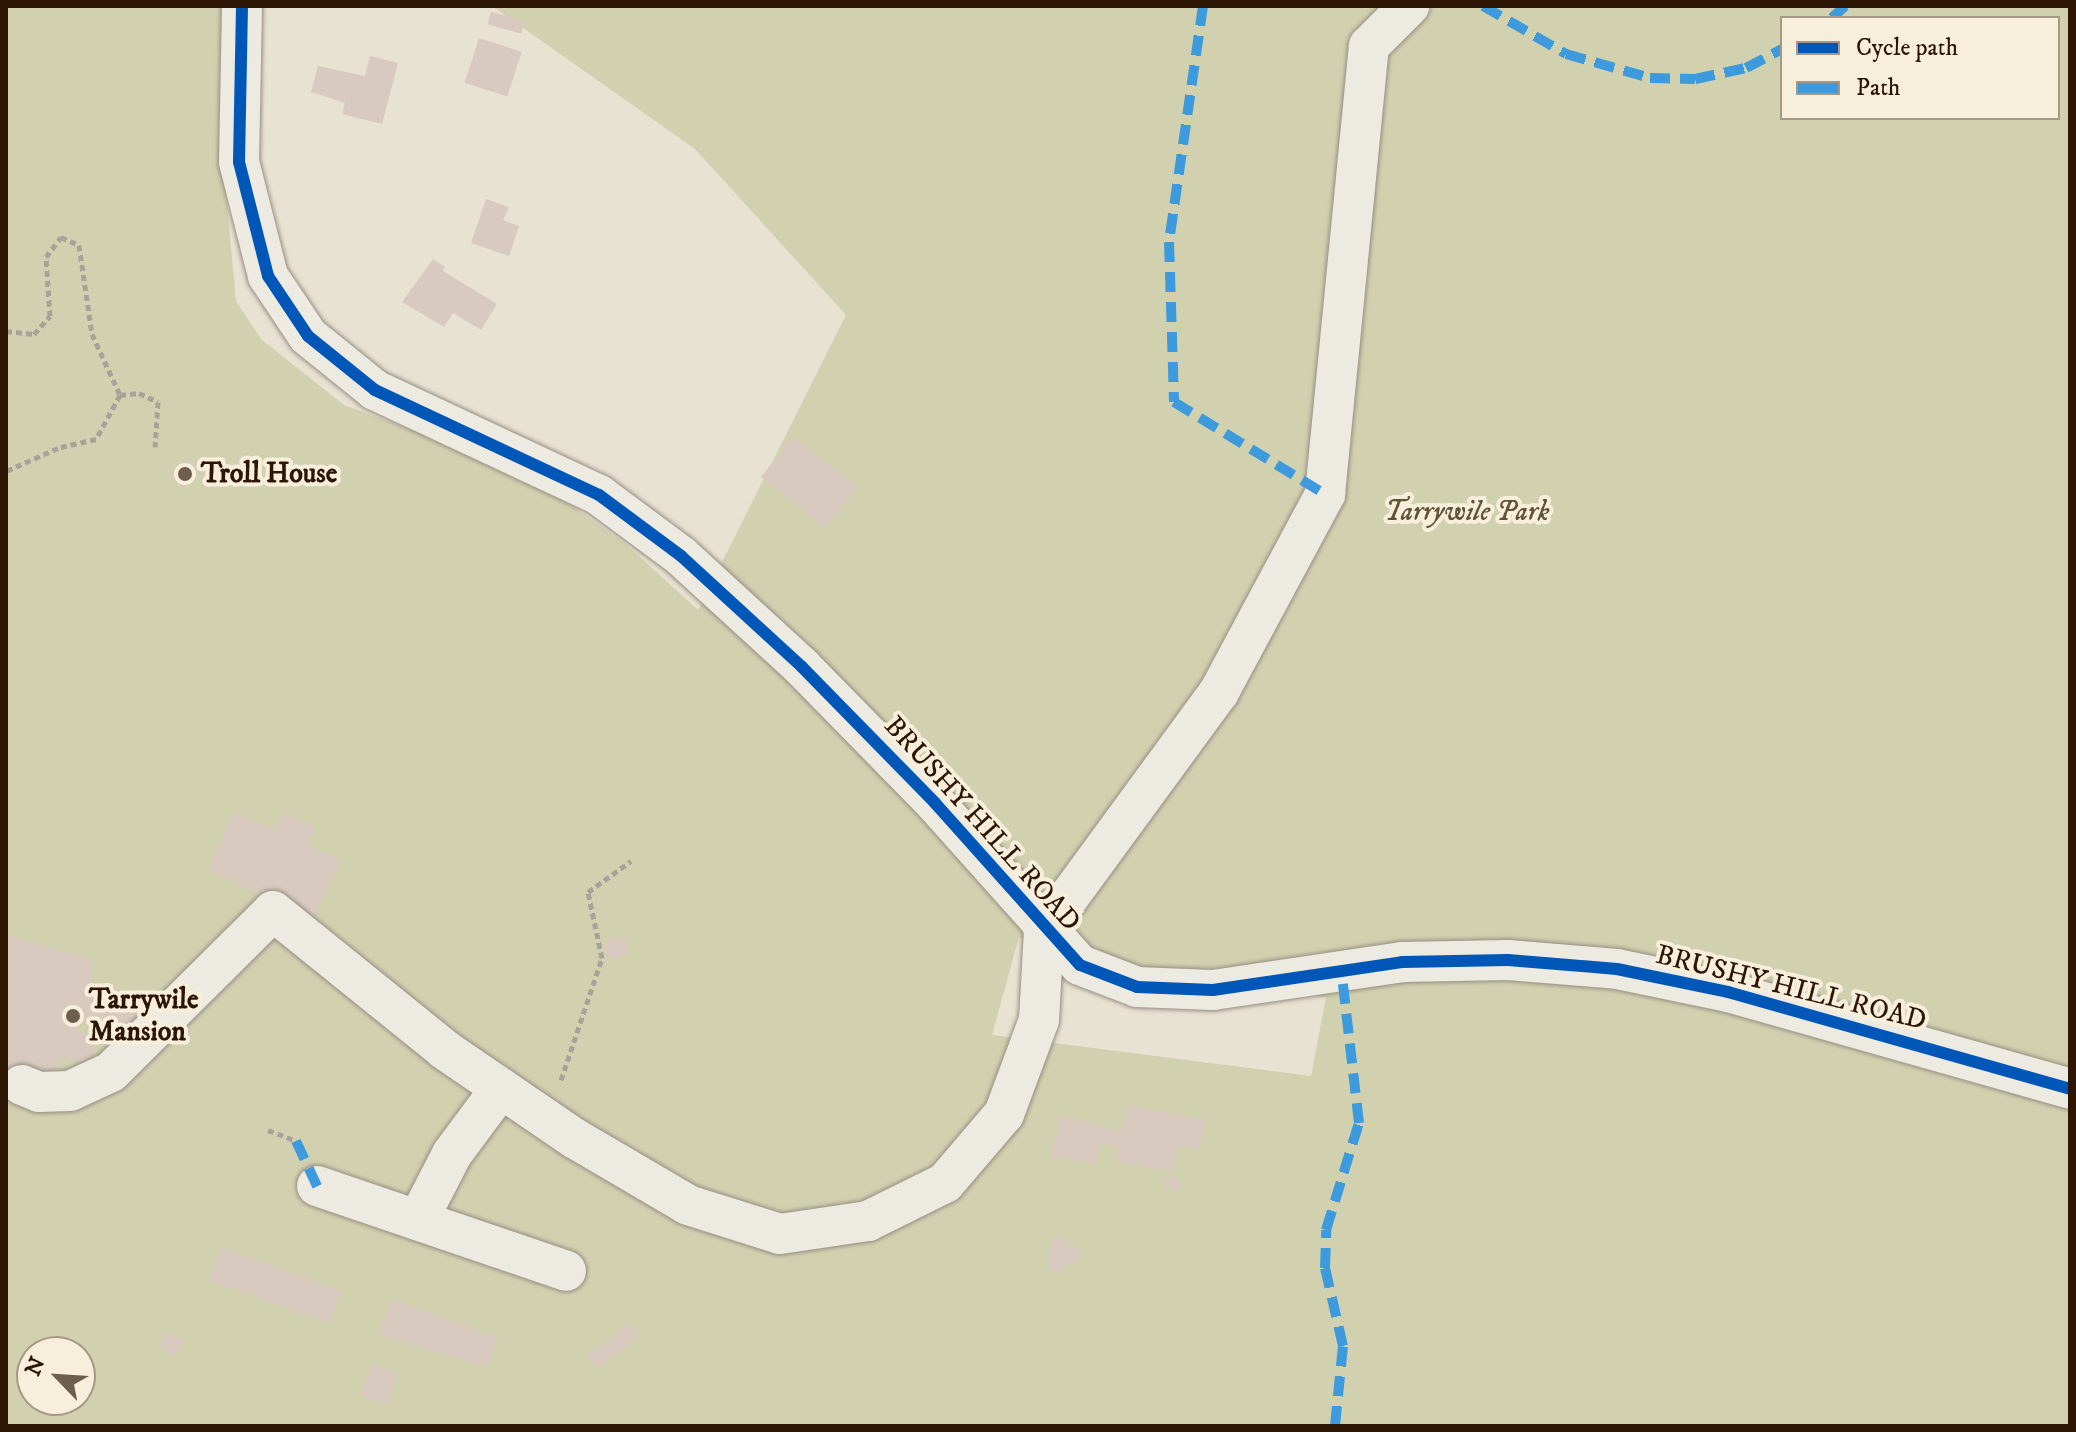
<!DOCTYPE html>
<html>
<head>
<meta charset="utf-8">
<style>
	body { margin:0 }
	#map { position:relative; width:2076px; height:1432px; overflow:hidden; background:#e8e2d2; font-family:"IM FELL DW Pica",serif }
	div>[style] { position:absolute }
	.green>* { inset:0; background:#d2d1af }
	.building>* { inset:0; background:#d8cabf; transform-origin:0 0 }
	.round { border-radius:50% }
	.path>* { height:5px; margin-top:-2.5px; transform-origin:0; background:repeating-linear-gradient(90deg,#a7a29a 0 6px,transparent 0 10px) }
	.roads { filter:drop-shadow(0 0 2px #968e83) drop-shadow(0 0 2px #968e83) }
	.minor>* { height:40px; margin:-20px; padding:0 20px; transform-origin:20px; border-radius:20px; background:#edeae1 }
	.quiet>* { height:10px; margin-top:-5px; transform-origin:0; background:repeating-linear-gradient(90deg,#3d9add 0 20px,transparent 0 30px) }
	.cycleway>* { height:12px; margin:-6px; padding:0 6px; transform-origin:6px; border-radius:6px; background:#0057b8 }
	.dots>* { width:22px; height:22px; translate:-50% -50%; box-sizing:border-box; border:4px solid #f7efdb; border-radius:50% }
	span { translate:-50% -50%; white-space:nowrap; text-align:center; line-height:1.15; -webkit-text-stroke:8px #f7efdb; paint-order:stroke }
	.poi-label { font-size:28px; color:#2e1605; font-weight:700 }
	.left { translate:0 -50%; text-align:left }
	.park-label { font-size:28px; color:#615336; font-style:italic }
	.street-label { font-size:28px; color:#2e1605 }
	.frame { position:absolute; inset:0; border:8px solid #2e1605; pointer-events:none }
	.legend { position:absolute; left:1780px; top:16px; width:280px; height:104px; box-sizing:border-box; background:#f7efdb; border:2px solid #a79885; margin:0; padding:10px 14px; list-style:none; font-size:24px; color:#2e1605 }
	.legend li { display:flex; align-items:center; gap:16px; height:40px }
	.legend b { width:40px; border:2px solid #a79885 }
	.north { position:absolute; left:16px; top:1336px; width:80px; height:80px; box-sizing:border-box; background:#f7efdb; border:2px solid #a79885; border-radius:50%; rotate:295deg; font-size:22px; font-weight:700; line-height:32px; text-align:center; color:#2e1605 }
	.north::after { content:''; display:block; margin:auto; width:28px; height:36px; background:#6f5d4d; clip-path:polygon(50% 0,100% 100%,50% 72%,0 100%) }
</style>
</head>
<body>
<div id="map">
	<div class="green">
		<i style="clip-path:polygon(evenodd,6px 6px,229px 6px,225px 183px,236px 301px,261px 339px,344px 405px,523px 470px,628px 546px,698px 610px,846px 315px,695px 149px,492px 6px,2070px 6px,2070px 1426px,6px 1426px,6px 6px,1782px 18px,2058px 18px,2058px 118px,1782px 118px,1782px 18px,6px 6px,1019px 937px,1193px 993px,1326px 997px,1311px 1076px,992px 1035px,1019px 937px,6px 6px,32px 1352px,80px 1352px,80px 1400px,32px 1400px,32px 1352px)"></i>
	</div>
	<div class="building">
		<i style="left:491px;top:12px;width:35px;height:13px;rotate:15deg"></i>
		<i style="left:479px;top:38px;width:45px;height:47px;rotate:18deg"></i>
		<i style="clip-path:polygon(370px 56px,398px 63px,382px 124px,342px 114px,345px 103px,311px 92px,318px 66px,365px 76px)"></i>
		<i style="clip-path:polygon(486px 199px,509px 207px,503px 220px,519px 226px,509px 256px,471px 243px)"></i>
		<i style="clip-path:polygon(433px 259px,445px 267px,443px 271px,497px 304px,481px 330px,453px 313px,444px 327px,402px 302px)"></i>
		<i style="left:793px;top:436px;width:82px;height:52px;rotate:38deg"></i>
		<i style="left:185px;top:459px;width:20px;height:23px;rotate:41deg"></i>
		<i style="clip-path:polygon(234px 812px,276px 831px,284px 813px,315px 827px,307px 845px,341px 860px,314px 919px,208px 870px)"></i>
		<i style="clip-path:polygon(6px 935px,87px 958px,93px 966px,89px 979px,146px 1000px,150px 1003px,145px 1017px,140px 1015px,136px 1026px,124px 1021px,119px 1035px,74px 1019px,72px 1027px,94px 1038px,94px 1055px,81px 1063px,61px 1057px,50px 1077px,6px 1093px)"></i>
		<i class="round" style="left:606px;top:937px;width:22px;height:22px"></i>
		<i style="clip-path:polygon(1127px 1104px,1205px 1120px,1200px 1150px,1178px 1146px,1174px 1172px,1116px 1162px,1119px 1147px,1100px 1144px,1097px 1164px,1052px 1156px,1060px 1115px,1122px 1132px)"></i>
		<i style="left:1166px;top:1176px;width:15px;height:11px;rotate:11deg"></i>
		<i style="clip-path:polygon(1051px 1237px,1067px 1237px,1066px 1246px,1081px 1248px,1080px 1264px,1065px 1263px,1064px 1272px,1049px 1271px)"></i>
		<i style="left:221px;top:1247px;width:128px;height:35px;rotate:20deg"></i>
		<i style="clip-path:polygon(391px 1299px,497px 1337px,487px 1367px,379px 1335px)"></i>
		<i style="left:629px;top:1324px;width:16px;height:53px;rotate:52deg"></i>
		<i style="left:166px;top:1332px;width:19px;height:18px;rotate:25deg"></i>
		<i style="left:371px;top:1364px;width:29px;height:33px;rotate:20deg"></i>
	</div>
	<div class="path">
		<i style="left:6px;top:331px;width:28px;rotate:6deg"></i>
		<i style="left:34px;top:334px;width:24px;rotate:-48deg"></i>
		<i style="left:50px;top:316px;width:59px;rotate:-93.9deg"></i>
		<i style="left:46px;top:257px;width:25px;rotate:-53deg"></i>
		<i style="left:61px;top:237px;width:20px;rotate:24deg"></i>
		<i style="left:79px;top:245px;width:90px;rotate:81.7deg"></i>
		<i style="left:92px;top:334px;width:67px;rotate:65.3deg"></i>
		<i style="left:120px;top:395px;width:50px;rotate:118.6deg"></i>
		<i style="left:96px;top:439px;width:39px;rotate:167deg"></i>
		<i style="left:58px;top:448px;width:57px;rotate:156.1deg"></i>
		<i style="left:120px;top:395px;width:19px;rotate:-6deg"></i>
		<i style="left:139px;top:393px;width:21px;rotate:25deg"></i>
		<i style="left:158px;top:402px;width:45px;rotate:93.8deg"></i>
		<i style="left:561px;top:1080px;width:129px;rotate:-71.4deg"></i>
		<i style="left:602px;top:958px;width:67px;rotate:-102deg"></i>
		<i style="left:588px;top:892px;width:53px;rotate:-35.8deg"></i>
		<i style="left:268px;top:1130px;width:30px;rotate:21deg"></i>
	</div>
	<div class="roads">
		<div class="minor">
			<i style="left:242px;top:6px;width:156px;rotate:91.1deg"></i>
			<i style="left:239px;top:162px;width:118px;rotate:75.7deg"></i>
			<i style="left:268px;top:276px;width:72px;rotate:56.3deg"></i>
			<i style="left:308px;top:336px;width:86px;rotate:38.9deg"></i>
			<i style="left:375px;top:390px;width:247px;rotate:25.1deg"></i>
			<i style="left:599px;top:495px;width:102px;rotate:36.6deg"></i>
			<i style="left:681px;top:556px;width:164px;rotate:42.5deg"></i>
			<i style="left:802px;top:667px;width:190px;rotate:45.6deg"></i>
			<i style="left:935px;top:803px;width:217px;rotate:48.2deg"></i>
			<i style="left:1080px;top:965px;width:61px;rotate:21.1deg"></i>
			<i style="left:1137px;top:987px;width:76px;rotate:2.3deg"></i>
			<i style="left:1213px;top:990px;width:191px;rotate:-8.4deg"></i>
			<i style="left:1402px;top:962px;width:106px;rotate:-1.1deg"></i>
			<i style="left:1508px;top:960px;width:109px;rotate:4.7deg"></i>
			<i style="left:1617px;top:969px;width:113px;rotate:11.7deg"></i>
			<i style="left:1728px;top:992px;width:355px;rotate:15.8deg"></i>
			<i style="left:22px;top:1085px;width:18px;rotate:22deg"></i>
			<i style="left:39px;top:1092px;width:31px;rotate:-2deg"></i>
			<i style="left:70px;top:1091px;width:45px;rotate:-24.9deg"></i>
			<i style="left:111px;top:1072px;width:228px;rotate:-44.8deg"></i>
			<i style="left:273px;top:911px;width:221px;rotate:38.9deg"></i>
			<i style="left:445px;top:1050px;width:156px;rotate:34.3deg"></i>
			<i style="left:574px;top:1138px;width:132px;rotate:30.4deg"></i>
			<i style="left:688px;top:1205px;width:96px;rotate:17.5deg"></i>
			<i style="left:780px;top:1234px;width:89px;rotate:-8.4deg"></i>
			<i style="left:868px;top:1221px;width:86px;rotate:-26.3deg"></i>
			<i style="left:945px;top:1183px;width:91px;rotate:-49.5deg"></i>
			<i style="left:1004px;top:1114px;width:100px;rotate:-69.6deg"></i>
			<i style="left:1039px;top:1020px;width:89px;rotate:-86.8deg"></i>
			<i style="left:1044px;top:931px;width:296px;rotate:-53.8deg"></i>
			<i style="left:1219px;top:692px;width:225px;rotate:-61.8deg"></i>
			<i style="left:1325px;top:494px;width:450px;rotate:-84.4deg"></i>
			<i style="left:1369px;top:46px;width:57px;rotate:-45deg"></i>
			<i style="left:317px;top:1186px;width:263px;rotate:18.8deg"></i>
			<i style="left:418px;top:1220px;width:74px;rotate:-62.7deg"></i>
			<i style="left:452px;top:1154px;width:82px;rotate:-53.4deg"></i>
		</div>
	</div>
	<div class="quiet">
		<i style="left:1203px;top:6px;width:238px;rotate:98.2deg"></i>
		<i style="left:1169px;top:242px;width:160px;rotate:88.2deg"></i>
		<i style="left:1174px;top:402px;width:177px;rotate:31.4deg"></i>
		<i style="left:1483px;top:6px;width:96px;rotate:30deg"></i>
		<i style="left:1566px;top:54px;width:87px;rotate:15.9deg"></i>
		<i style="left:1650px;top:78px;width:45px;rotate:1.3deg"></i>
		<i style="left:1695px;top:79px;width:52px;rotate:-12.2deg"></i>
		<i style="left:1746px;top:68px;width:41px;rotate:-27.8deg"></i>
		<i style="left:1832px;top:18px;width:18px;rotate:-43deg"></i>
		<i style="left:296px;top:1141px;width:50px;rotate:65deg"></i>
		<i style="left:1335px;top:1426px;width:80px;rotate:-84.3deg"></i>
		<i style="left:1343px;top:1346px;width:80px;rotate:-103deg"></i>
		<i style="left:1325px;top:1268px;width:38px;rotate:-88deg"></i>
		<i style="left:1326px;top:1230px;width:112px;rotate:-72.9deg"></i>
		<i style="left:1359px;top:1123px;width:156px;rotate:-96.6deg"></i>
	</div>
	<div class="cycleway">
		<i style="left:242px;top:6px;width:156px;rotate:91.1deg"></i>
		<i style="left:239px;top:162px;width:118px;rotate:75.7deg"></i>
		<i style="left:268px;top:276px;width:72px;rotate:56.3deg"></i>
		<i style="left:308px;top:336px;width:86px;rotate:38.9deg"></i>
		<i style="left:375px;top:390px;width:247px;rotate:25.1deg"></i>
		<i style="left:599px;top:495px;width:102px;rotate:36.6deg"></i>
		<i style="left:681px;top:556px;width:164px;rotate:42.5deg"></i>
		<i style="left:802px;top:667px;width:190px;rotate:45.6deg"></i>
		<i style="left:935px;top:803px;width:217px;rotate:48.2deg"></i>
		<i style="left:1080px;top:965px;width:61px;rotate:21.1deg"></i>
		<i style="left:1137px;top:987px;width:76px;rotate:2.3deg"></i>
		<i style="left:1213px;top:990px;width:191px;rotate:-8.4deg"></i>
		<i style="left:1402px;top:962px;width:106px;rotate:-1.1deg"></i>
		<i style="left:1508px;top:960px;width:109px;rotate:4.7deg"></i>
		<i style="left:1617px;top:969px;width:113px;rotate:11.7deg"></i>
		<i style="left:1728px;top:992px;width:355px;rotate:15.8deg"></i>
	</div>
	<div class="dots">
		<i style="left:185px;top:474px;background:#6f5d4d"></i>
		<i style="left:73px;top:1016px;background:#6f5d4d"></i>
	</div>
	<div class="poi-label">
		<span class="left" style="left:201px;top:474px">Troll House</span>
		<span class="left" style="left:89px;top:1016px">Tarrywile<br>Mansion</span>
	</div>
	<div class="park-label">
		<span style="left:1467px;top:512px">Tarrywile Park</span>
	</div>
	<div class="street-label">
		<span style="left:982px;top:824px;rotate:48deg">BRUSHY HILL ROAD</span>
		<span style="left:1791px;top:988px;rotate:14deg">BRUSHY HILL ROAD</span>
	</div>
	<div class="frame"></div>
	<ul class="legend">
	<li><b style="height:10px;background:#0057b8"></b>Cycle path</li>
	<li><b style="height:10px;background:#3d9add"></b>Path</li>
	</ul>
	<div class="north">N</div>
</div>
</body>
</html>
